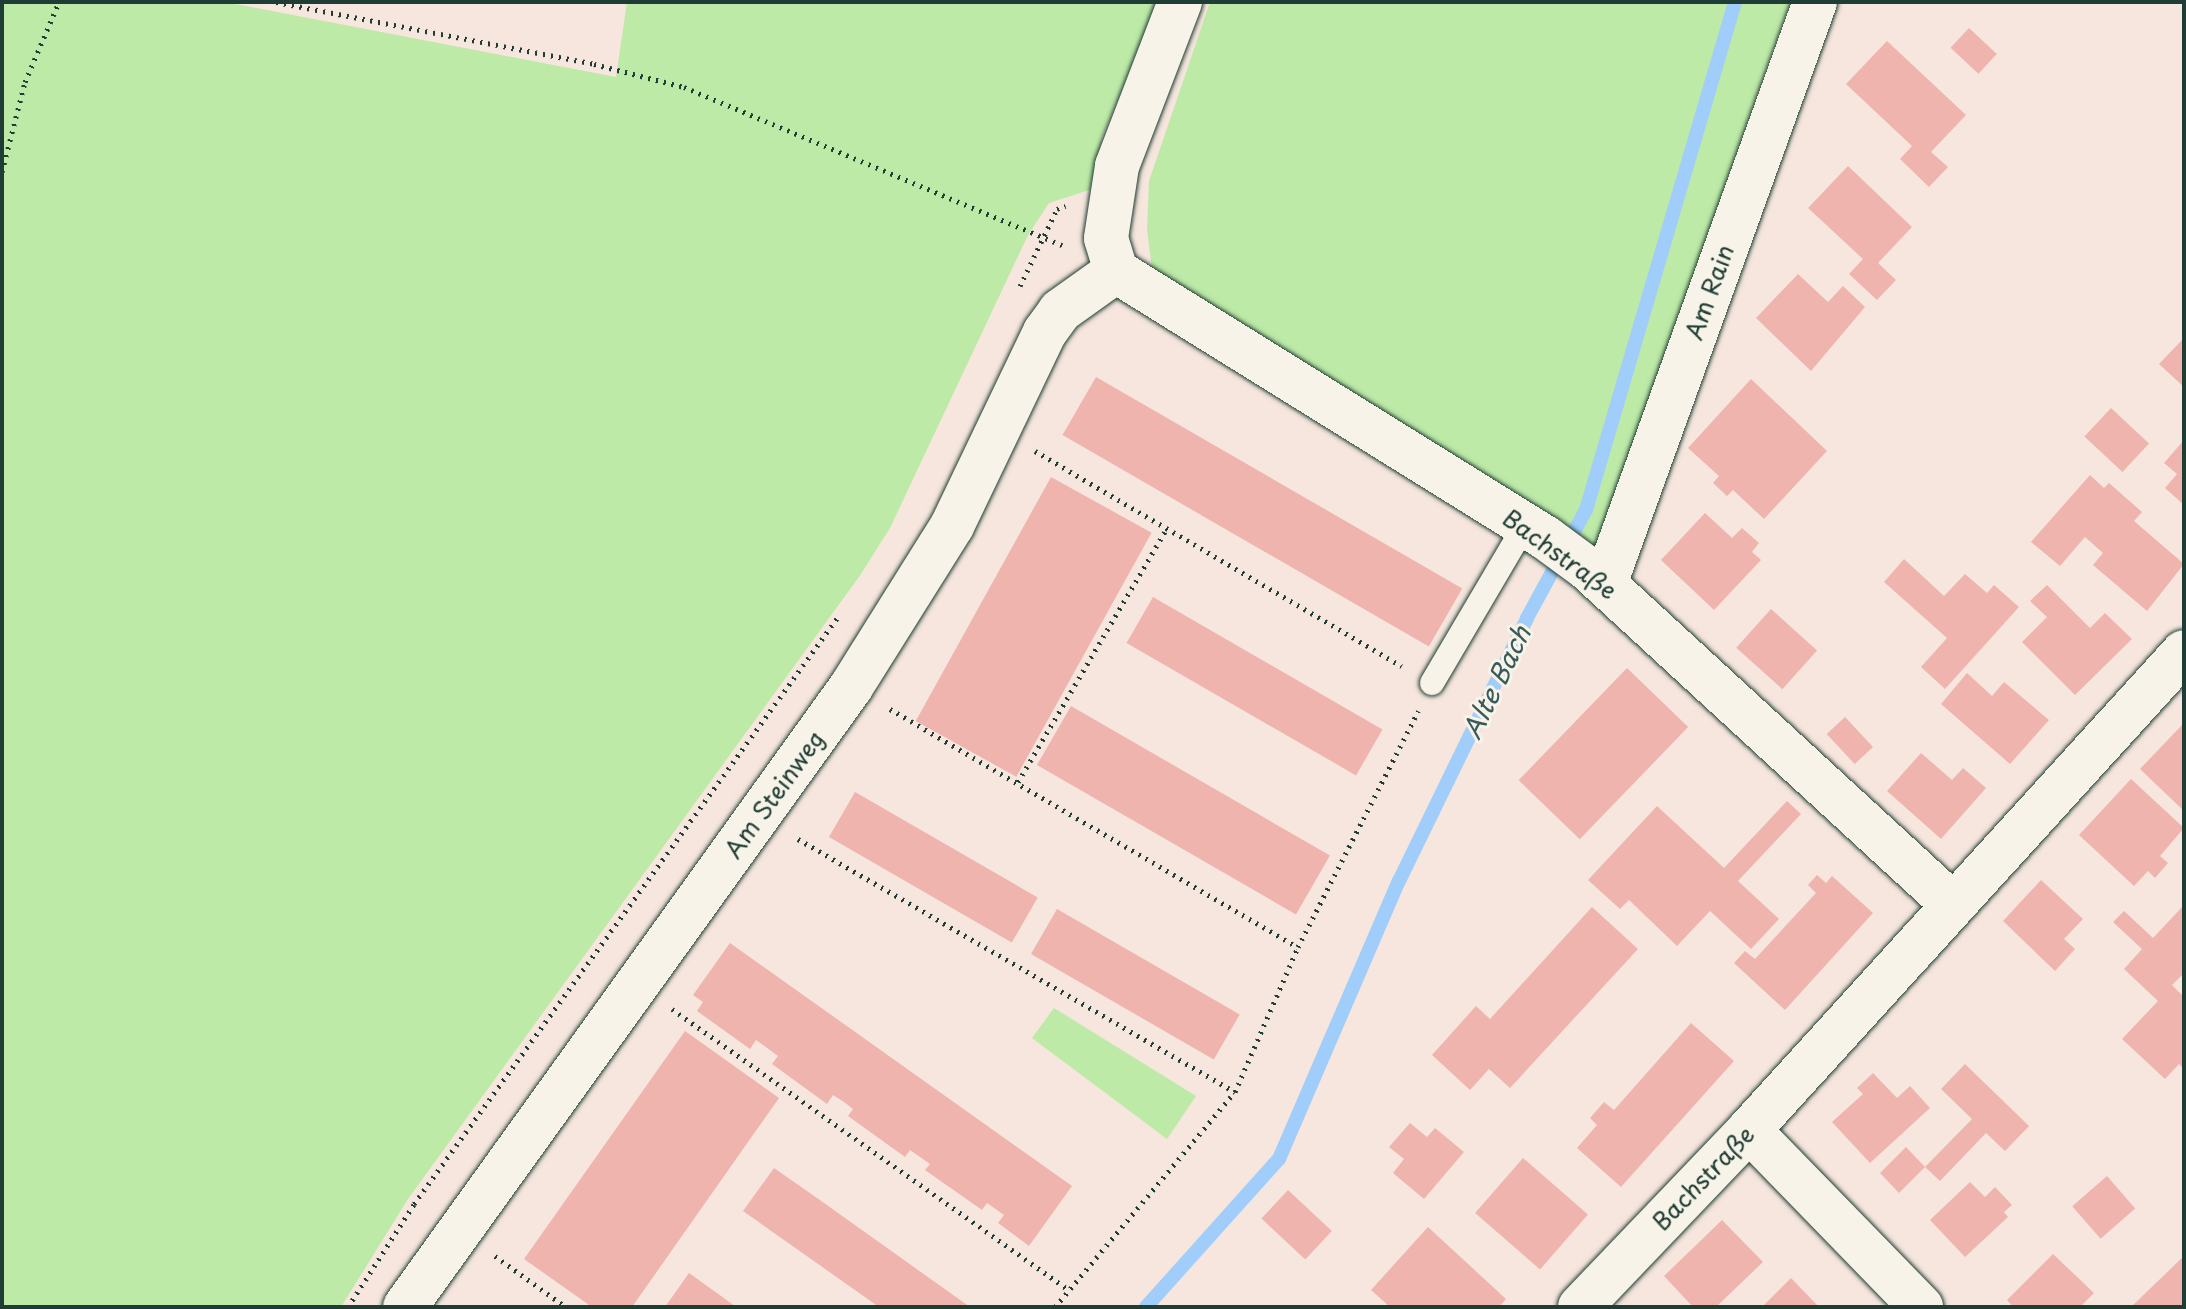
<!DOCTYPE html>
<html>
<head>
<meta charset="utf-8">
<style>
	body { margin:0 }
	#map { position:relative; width:2186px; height:1309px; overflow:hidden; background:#f6e6dd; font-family:"Playpen Sans",sans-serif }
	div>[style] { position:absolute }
	.green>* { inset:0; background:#bdeaa7 }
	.stream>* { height:14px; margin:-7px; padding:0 7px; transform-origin:7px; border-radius:7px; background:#a0cdfa }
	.building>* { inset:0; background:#f0b4af; transform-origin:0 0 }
	.path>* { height:5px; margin-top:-2.5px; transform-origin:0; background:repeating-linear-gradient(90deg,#1f3d34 0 2px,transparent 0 8px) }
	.roads { filter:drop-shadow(0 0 2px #1f3d34) drop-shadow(0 0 2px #1f3d34) }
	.service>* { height:24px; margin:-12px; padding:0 12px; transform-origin:12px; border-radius:12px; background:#f7f3e8 }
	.minor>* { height:44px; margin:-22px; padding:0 22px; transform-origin:22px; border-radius:22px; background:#f7f3e8 }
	span { translate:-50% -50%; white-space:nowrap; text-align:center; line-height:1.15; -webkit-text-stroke:6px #f7f3e8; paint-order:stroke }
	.street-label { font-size:24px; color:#1f3d34 }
	.water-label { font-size:26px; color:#395a5c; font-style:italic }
	.frame { position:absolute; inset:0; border:4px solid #1f3d34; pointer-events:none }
</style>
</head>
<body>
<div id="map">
	<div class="green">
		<i style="clip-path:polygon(2px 2px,225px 2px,616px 77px,627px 2px,1159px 2px,1102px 137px,1092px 189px,1049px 203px,1028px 235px,890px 528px,861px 574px,408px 1199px,341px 1307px,2px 1307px)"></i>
		<i style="clip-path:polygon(1210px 2px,1790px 2px,1595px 553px,1154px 284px,1147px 230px,1149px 181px)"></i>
		<i style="clip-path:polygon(1054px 1008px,1196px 1096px,1167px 1139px,1032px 1038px)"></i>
	</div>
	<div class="stream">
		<i style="left:1146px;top:1307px;width:199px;rotate:-48.1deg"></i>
		<i style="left:1279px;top:1159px;width:303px;rotate:-66.7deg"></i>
		<i style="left:1399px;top:881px;width:292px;rotate:-64deg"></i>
		<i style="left:1527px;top:618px;width:123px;rotate:-61.4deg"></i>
		<i style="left:1586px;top:510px;width:529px;rotate:-73.65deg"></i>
	</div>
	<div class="building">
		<i style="left:1969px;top:28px;width:38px;height:27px;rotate:43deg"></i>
		<i style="clip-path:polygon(1887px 41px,1966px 115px,1931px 152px,1948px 167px,1929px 187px,1900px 159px,1912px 146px,1846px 84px)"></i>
		<i style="clip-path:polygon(1848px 166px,1912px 227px,1878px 263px,1896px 280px,1877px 300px,1849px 274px,1863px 259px,1808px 208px)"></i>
		<i style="clip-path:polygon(1798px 274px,1828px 302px,1843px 286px,1865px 307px,1811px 371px,1756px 318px)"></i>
		<i style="clip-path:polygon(2184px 338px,2184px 387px,2159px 364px)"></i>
		<i style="left:1096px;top:377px;width:423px;height:67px;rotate:30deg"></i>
		<i style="clip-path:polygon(1751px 379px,1827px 451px,1764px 519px,1733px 490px,1727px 496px,1713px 483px,1719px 476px,1688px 448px)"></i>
		<i style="left:2111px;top:408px;width:52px;height:39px;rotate:43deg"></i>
		<i style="clip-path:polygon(2184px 440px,2184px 505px,2165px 488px,2177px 474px,2164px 463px)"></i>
		<i style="clip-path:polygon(2090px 475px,2104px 488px,2109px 483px,2142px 512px,2134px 521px,2184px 564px,2147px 611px,2093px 565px,2103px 553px,2085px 537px,2060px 566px,2031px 542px)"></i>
		<i style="left:1051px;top:477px;width:115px;height:279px;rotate:29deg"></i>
		<i style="clip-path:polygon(1705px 513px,1732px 538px,1742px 528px,1759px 543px,1752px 552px,1761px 560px,1714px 610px,1661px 560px)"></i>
		<i style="clip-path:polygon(1904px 559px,1944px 596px,1965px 574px,1987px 593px,1994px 585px,2019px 607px,1945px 689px,1921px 667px,1947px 638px,1884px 582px)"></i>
		<i style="clip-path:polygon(2047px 585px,2090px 628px,2105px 613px,2132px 639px,2075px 695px,2022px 642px,2047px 617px,2030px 601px)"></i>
		<i style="left:1153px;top:597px;width:265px;height:53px;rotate:30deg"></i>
		<i style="left:1771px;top:609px;width:62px;height:52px;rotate:42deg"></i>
		<i style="left:1627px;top:668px;width:85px;height:156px;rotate:44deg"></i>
		<i style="clip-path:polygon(1967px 673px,1992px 696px,2004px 682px,2049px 720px,2010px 764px,1941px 704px)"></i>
		<i style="left:1071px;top:706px;width:299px;height:68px;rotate:30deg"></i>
		<i style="left:1845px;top:717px;width:41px;height:25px;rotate:47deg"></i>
		<i style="clip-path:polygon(2182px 725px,2184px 727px,2184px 811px,2140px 769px)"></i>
		<i style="clip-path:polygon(1921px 753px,1952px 780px,1963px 768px,1986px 788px,1941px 839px,1887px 791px)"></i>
		<i style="clip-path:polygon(2131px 779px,2184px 828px,2160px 856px,2168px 863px,2155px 878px,2148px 871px,2134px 886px,2079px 835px)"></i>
		<i style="left:855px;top:792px;width:211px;height:52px;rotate:30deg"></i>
		<i style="clip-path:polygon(1787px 801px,1801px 814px,1738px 881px,1779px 919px,1751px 949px,1710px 911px,1677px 946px,1629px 900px,1620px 909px,1588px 880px,1657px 806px,1724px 868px)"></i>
		<i style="clip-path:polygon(1817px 875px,1826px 883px,1832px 876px,1873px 913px,1785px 1010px,1734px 963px,1745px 951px,1755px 959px,1816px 893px,1808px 885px)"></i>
		<i style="clip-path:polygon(2041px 880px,2083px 919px,2064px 939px,2075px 949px,2055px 971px,2003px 921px)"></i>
		<i style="clip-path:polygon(2184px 905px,2184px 973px,2172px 985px,2184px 997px,2184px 1069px,2179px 1064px,2165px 1079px,2122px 1039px,2158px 1001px,2124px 969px,2142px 949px,2113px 922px,2124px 911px,2153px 938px)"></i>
		<i style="clip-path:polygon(1592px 907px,1638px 949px,1510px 1088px,1489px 1069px,1470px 1090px,1432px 1055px,1476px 1006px,1490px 1019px)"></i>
		<i style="left:1057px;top:909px;width:211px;height:52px;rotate:30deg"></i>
		<i style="clip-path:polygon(730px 943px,1072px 1186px,1029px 1246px,998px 1223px,1004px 1215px,987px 1203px,982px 1210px,925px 1170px,930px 1164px,910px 1150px,905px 1157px,848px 1116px,853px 1109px,844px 1102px,833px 1095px,827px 1104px,772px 1064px,778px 1056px,756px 1040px,750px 1049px,697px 1011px,703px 1002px,693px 995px)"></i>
		<i style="clip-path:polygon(1691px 1023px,1734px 1061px,1621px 1187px,1577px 1148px,1597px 1125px,1590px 1118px,1604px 1102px,1614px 1110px)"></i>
		<i style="clip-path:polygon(685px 1031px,779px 1098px,632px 1307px,592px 1307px,524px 1259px)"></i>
		<i style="clip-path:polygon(1965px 1064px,2029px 1126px,2005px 1151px,1986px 1133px,1940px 1181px,1925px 1167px,1899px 1193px,1880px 1173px,1906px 1147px,1925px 1167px,1972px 1119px,1941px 1089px)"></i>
		<i style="clip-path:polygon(1873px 1073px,1897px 1098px,1910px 1086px,1930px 1108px,1870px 1163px,1832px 1122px,1863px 1094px,1857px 1088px)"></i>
		<i style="clip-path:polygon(1410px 1123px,1427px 1137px,1435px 1128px,1464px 1152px,1424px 1199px,1393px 1173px,1404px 1159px,1389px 1147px)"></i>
		<i style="left:1523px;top:1158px;width:86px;height:73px;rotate:41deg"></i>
		<i style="clip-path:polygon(774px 1168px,817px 1198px,970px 1307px,879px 1307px,743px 1211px)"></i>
		<i style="left:2107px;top:1176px;width:43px;height:46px;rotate:49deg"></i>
		<i style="clip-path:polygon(1970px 1182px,1985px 1197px,1995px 1187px,2012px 1205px,2004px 1212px,2008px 1217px,1965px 1257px,1930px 1220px)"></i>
		<i style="left:1288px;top:1190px;width:60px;height:39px;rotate:43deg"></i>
		<i style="clip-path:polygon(1722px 1220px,1763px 1262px,1716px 1307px,1693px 1307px,1664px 1276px)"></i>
		<i style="clip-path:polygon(1428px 1227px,1506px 1299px,1499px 1307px,1390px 1307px,1371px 1290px)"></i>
		<i style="clip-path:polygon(2053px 1254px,2094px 1293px,2080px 1307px,2013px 1307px,2007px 1300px)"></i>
		<i style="clip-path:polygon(2184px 1256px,2184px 1307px,2131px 1307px)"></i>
		<i style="clip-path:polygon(689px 1273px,728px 1301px,736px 1307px,665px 1307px)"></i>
		<i style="clip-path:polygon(1791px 1278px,1819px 1307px,1762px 1307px)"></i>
	</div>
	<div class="path">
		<i style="left:276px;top:2px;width:324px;rotate:11deg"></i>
		<i style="left:594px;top:64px;width:93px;rotate:14.3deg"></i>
		<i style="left:684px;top:87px;width:410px;rotate:22.7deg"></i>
		<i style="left:2px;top:172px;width:93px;rotate:-75.7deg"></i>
		<i style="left:25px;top:82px;width:87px;rotate:-67deg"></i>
		<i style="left:1020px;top:286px;width:85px;rotate:-64.3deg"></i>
		<i style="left:1057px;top:209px;width:9px;rotate:-21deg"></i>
		<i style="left:1035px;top:451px;width:425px;rotate:30.4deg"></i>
		<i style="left:890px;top:709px;width:472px;rotate:30.3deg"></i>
		<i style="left:1018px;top:782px;width:294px;rotate:-59.6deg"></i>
		<i style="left:798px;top:839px;width:505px;rotate:30.07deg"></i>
		<i style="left:672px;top:1009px;width:486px;rotate:35.3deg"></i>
		<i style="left:495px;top:1256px;width:87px;rotate:35.7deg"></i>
		<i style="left:348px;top:1307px;width:122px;rotate:-57.3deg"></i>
		<i style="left:414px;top:1204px;width:724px;rotate:-54.16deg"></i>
		<i style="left:1055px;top:1307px;width:280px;rotate:-50.1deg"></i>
		<i style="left:1235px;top:1092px;width:158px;rotate:-66.5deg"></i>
		<i style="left:1298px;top:947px;width:265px;rotate:-63deg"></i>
	</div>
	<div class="roads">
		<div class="service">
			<i style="left:1432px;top:683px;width:183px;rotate:-59.5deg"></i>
		</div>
		<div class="minor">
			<i style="left:1116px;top:271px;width:506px;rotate:31.84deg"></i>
			<i style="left:1546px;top:538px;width:52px;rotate:36.4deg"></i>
			<i style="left:1588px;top:569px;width:495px;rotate:42.6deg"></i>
			<i style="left:1116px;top:271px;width:34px;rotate:-107deg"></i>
			<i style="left:1106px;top:238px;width:73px;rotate:-81.3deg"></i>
			<i style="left:1117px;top:166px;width:176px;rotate:-69deg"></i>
			<i style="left:1605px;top:584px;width:619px;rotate:-70.16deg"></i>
			<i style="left:1749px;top:1130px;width:247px;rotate:45.8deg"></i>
			<i style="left:405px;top:1307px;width:764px;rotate:-54.27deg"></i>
			<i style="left:851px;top:687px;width:190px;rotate:-57.9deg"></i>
			<i style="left:952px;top:526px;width:215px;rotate:-64.4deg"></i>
			<i style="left:1045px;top:332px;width:26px;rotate:-54deg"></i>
			<i style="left:1060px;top:311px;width:69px;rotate:-35.5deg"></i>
			<i style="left:1580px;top:1307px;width:245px;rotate:-46.3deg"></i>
			<i style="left:1749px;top:1130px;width:646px;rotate:-47.7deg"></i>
		</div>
	</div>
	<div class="street-label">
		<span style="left:1709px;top:292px;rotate:-70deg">Am Rain</span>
		<span style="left:1560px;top:554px;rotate:36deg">Bachstraße</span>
		<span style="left:774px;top:794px;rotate:-54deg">Am Steinweg</span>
		<span style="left:1703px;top:1178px;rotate:-46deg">Bachstraße</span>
	</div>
	<div class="water-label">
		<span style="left:1496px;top:682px;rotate:-64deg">Alte Bach</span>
	</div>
	<div class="frame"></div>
</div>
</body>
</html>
